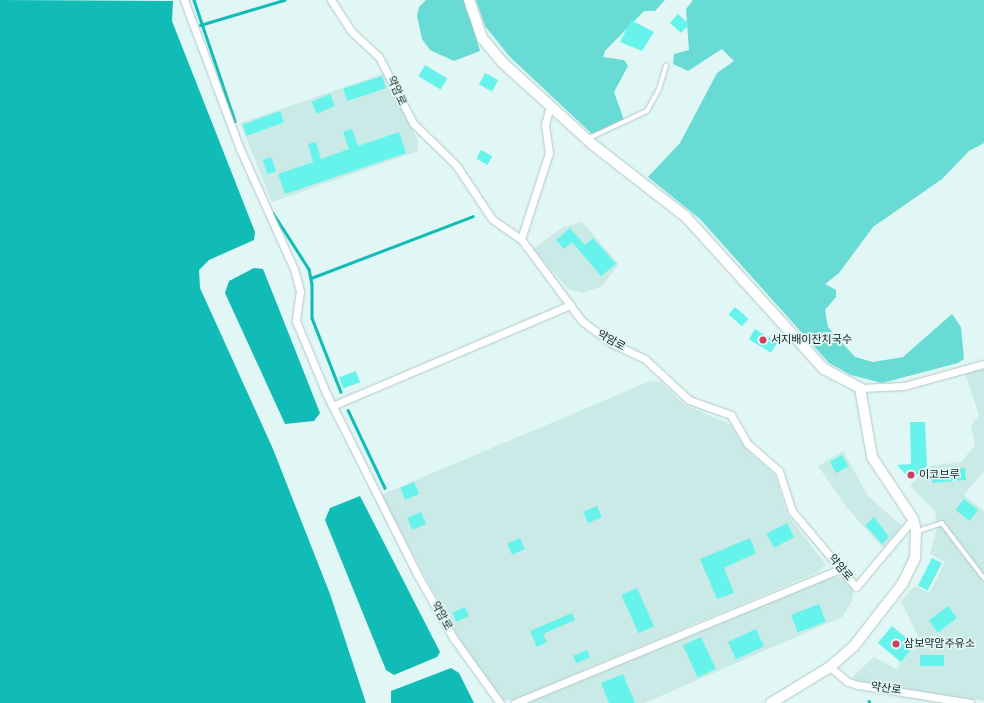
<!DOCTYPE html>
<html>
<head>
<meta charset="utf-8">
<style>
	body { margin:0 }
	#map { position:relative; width:984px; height:703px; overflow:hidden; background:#e0f7f5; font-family:Rubik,"Noto Sans KR",sans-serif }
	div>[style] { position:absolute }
	.built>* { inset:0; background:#caeae7 }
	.green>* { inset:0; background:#67dbd4 }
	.water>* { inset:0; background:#10bcb5 }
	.stream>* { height:2.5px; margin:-1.25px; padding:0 1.25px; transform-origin:1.25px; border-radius:1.25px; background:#10bcb5 }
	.building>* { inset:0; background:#66f3eb; transform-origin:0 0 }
	.roads { filter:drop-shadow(0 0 1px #b3c8c6) drop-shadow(0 0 1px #b3c8c6) }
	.lane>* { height:3.5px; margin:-1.75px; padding:0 1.75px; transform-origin:1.75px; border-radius:1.75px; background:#fff }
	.street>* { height:7px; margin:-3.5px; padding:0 3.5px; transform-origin:3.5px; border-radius:3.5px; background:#fff }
	.secondary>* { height:10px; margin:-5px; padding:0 5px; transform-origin:5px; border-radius:5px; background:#fff }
	.dots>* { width:11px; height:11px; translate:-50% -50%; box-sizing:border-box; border:2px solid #e0f7f5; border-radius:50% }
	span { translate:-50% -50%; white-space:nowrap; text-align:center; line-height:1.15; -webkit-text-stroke:3.5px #e0f7f5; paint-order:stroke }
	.street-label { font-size:11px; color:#171f1f }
	.poi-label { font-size:11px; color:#171f1f }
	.left { translate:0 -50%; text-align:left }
</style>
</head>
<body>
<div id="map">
	<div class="built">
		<i style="clip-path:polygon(385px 73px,418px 141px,418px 151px,272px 202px,240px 123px)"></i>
		<i style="clip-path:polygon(582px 222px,619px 264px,602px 286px,583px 293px,568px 289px,533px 249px,563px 227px)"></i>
		<i style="clip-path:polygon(984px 368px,984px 471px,964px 495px,984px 511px,984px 701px,855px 681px,852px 677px,874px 657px,896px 669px,920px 640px,901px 601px,915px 586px,929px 593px,945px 562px,930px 554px,937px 528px,935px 511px,910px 486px,930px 466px,961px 462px,975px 445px,971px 426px,979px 415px,965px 373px)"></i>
		<i style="clip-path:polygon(650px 381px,661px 382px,685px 405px,730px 424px,746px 449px,775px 475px,787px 514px,826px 565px,818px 572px,513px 700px,503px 701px,469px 657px,381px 495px)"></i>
		<i style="clip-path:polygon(843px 451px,868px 496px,902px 526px,883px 548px,847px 508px,818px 466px)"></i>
		<i style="clip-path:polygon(833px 577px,841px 578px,853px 588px,852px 601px,842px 617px,663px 695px,644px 703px,526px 703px,814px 582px)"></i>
	</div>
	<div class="green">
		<i style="clip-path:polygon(426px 0,465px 0,480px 51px,454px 61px,430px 50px,422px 39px,417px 16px,419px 7px)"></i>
		<i style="clip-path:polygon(476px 0,676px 0,665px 0,655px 11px,644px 11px,605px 51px,603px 57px,624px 60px,628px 66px,614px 92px,624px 120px,592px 134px,509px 56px,485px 26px)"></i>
		<i style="clip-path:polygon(693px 0,984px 0,984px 143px,969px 151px,942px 179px,873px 227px,839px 273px,825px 284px,836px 290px,836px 297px,825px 310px,828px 327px,855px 357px,873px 362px,903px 357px,952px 314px,961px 327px,964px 359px,958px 363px,882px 383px,851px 375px,829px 363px,700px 219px,648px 177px,680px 143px,717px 73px,734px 61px,722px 49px,688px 71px,673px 64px,674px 54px,689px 50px,686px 9px)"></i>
	</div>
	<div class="water">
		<i style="clip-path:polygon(0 0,173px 1px,172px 21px,255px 232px,254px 240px,209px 260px,199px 270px,200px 288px,273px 449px,330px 594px,366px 703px,0 703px)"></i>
		<i style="clip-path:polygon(254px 268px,263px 269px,273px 294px,320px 413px,314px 421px,285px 424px,225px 293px,229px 281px)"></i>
		<i style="clip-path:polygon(360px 496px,440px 652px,437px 657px,394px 675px,386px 670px,325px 520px,330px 508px)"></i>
		<i style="clip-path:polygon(451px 668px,459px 673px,474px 703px,391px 703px,391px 691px)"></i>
	</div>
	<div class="stream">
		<i style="left:194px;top:0;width:128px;rotate:71.3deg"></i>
		<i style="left:200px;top:25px;width:88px;rotate:-16.6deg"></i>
		<i style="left:273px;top:213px;width:67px;rotate:57.3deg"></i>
		<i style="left:309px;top:269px;width:15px;rotate:79deg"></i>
		<i style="left:312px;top:284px;width:34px;rotate:90deg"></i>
		<i style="left:312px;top:318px;width:79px;rotate:68.6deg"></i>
		<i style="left:311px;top:278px;width:173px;rotate:-20.9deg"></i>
		<i style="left:348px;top:410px;width:86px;rotate:64.6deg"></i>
		<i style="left:869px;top:701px;width:2px;rotate:63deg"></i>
	</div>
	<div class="building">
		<i style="left:678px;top:14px;width:15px;height:12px;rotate:42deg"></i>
		<i style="clip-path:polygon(631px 20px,654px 32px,642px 51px,620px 42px)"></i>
		<i style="left:425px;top:65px;width:26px;height:13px;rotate:31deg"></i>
		<i style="left:485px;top:73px;width:15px;height:13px;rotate:28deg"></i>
		<i style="left:382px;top:76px;width:13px;height:41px;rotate:72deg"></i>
		<i style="left:330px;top:94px;width:13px;height:20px;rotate:67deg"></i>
		<i style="left:280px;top:111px;width:12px;height:40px;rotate:70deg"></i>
		<i style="clip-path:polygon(352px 129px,358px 146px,399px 132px,406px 153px,285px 194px,278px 174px,313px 162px,308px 144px,316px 142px,321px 159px,349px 149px,343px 132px)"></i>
		<i style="left:481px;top:150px;width:13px;height:10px;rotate:29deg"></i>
		<i style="left:271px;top:157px;width:15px;height:9px;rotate:70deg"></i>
		<i style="clip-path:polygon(570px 228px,585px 245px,593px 238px,616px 264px,601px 276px,572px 242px,564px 249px,556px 240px)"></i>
		<i style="left:735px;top:307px;width:18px;height:10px;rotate:41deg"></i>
		<i style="left:755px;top:329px;width:26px;height:12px;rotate:31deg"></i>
		<i style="left:356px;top:371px;width:12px;height:18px;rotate:70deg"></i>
		<i style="clip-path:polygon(910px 422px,925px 422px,927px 466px,911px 480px,897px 465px,911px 464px)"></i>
		<i style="left:842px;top:455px;width:13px;height:14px;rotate:61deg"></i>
		<i style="left:965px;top:468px;width:12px;height:34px;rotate:85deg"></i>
		<i style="left:414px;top:482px;width:13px;height:15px;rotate:67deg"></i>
		<i style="left:964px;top:499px;width:18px;height:14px;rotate:38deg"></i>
		<i style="left:597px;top:506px;width:12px;height:15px;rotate:66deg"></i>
		<i style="left:421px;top:512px;width:13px;height:15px;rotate:67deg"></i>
		<i style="clip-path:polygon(874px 517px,889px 537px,882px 544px,865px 525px)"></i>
		<i style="left:787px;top:523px;width:16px;height:23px;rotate:63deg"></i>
		<i style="left:520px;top:538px;width:12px;height:14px;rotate:66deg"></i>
		<i style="clip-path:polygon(750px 538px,756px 553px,724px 568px,734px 593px,717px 599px,700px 559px)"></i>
		<i style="left:932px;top:558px;width:11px;height:31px;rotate:27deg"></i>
		<i style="left:637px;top:588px;width:42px;height:17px;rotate:66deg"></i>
		<i style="left:819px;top:604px;width:19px;height:30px;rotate:69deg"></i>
		<i style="left:948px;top:606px;width:15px;height:24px;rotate:53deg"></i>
		<i style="left:465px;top:607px;width:10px;height:14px;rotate:66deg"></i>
		<i style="clip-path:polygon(572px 613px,575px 620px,543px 634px,547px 642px,537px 647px,530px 631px)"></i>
		<i style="left:892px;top:626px;width:30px;height:22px;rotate:40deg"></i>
		<i style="left:756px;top:629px;width:19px;height:31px;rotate:65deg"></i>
		<i style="left:701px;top:637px;width:35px;height:20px;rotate:65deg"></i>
		<i style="left:587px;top:650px;width:8px;height:15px;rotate:67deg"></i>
		<i style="left:920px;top:655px;width:24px;height:11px"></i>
		<i style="clip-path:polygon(623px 674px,635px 703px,609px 703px,601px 683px)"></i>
	</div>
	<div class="roads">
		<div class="lane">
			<i style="left:587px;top:139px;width:66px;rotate:-25deg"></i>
			<i style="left:647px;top:111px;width:25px;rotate:-61deg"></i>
			<i style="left:659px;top:89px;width:24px;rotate:-73deg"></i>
			<i style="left:918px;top:531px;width:25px;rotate:-18deg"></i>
			<i style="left:942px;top:523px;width:69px;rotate:52.6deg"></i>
		</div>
		<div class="street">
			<i style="left:184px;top:0;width:159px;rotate:69.4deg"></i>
			<i style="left:240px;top:149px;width:132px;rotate:65.8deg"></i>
			<i style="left:294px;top:269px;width:23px;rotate:75deg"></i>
			<i style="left:300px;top:291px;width:30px;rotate:98deg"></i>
			<i style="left:296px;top:321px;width:80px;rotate:67.3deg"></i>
			<i style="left:327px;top:395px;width:200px;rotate:63.3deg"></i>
			<i style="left:417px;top:574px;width:75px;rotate:60.4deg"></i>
			<i style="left:454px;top:639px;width:79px;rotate:54.3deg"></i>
			<i style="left:331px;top:0;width:37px;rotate:57deg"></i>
			<i style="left:351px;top:31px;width:38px;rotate:43deg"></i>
			<i style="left:379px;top:57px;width:74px;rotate:62.7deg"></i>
			<i style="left:413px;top:123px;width:60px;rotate:44.3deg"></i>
			<i style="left:456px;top:165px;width:65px;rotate:56.3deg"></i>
			<i style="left:492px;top:219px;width:35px;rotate:35deg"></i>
			<i style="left:521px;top:239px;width:102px;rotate:53.4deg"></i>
			<i style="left:582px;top:321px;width:36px;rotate:37deg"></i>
			<i style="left:611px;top:343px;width:38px;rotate:25deg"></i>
			<i style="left:645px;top:359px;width:60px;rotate:43deg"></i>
			<i style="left:689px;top:400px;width:45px;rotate:19.7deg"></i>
			<i style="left:731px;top:415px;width:34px;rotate:60deg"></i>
			<i style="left:748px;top:444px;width:41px;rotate:41.1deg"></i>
			<i style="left:779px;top:471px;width:42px;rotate:72deg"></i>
			<i style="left:792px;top:511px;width:99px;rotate:49.9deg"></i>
			<i style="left:856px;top:587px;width:89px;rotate:-50deg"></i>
			<i style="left:521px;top:239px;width:90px;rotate:-72deg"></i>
			<i style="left:549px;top:153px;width:28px;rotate:-98deg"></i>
			<i style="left:545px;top:125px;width:21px;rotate:-76deg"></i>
			<i style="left:860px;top:388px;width:44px;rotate:-2.6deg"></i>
			<i style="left:904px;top:386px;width:83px;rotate:-15.4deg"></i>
			<i style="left:332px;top:406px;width:259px;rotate:-23deg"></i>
			<i style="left:830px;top:667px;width:23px;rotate:40deg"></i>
			<i style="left:848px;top:682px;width:10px;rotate:17deg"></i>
			<i style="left:858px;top:685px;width:114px;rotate:9.1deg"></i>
			<i style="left:515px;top:703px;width:352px;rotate:-22.4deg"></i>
		</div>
		<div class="secondary">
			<i style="left:469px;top:0;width:40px;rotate:71.1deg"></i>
			<i style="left:482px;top:38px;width:31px;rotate:50deg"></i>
			<i style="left:502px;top:62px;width:122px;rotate:42.3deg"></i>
			<i style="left:592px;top:144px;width:119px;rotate:37.8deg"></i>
			<i style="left:686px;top:217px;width:205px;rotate:47.8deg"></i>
			<i style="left:824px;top:369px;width:41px;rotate:27.8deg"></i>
			<i style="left:860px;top:388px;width:70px;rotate:80.1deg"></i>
			<i style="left:872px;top:457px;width:74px;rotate:56.5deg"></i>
			<i style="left:913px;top:519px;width:12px;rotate:76deg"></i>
			<i style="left:916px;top:531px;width:27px;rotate:92deg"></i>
			<i style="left:915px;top:558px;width:28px;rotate:116deg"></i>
			<i style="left:903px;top:583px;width:80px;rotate:127.9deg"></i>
			<i style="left:854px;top:646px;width:32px;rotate:139deg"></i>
			<i style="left:830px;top:667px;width:69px;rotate:148.6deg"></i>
		</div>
	</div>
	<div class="dots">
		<i style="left:763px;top:340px;background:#cf3f62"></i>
		<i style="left:911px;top:475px;background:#cf3f62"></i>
		<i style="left:896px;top:644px;background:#cf3f62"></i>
	</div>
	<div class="street-label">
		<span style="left:396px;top:91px;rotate:65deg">약암로</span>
		<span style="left:611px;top:341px;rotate:29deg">약암로</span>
		<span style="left:840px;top:568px;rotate:49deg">약암로</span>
		<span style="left:441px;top:616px;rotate:60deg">약암로</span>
		<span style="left:886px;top:689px;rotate:8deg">약산로</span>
	</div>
	<div class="poi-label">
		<span class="left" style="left:771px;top:340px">서지배이잔치국수</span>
		<span class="left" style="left:919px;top:475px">이코브루</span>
		<span class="left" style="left:904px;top:644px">삼보약암주유소</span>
	</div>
</div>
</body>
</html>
